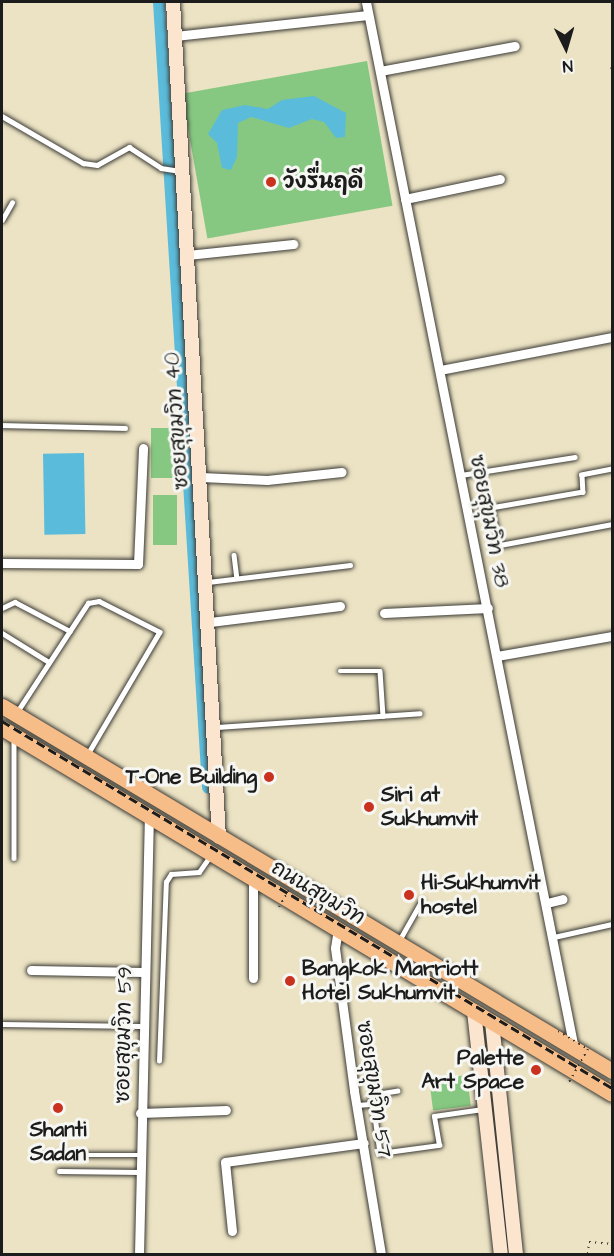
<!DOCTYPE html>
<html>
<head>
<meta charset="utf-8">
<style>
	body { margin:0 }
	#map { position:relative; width:614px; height:1256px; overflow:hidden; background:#ece3c4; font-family:"Architects Daughter","Playpen Sans Thai",sans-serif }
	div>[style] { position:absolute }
	.green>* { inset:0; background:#86c881; transform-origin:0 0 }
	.water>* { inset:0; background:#5bbbda; transform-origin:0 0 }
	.canal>* { height:12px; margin:-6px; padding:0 6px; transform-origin:6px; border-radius:6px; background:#5bbbda }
	.path>* { height:2px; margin-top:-1px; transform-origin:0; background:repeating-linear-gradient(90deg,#3b3a35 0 1.5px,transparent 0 6px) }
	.roads { filter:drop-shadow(0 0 2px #3b3a35) drop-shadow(0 0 2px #3b3a35) }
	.lane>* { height:4.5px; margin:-2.25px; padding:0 2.25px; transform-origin:2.25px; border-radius:2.25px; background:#fff }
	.street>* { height:9px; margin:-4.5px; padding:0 4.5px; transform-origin:4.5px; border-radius:4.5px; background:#fff }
	.secondary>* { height:14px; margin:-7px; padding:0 7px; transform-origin:7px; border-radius:7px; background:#fce5cf }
	.primary>* { height:15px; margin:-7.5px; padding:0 7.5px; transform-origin:7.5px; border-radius:7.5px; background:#f7bd88 }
	.rail>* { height:3px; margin-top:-1.5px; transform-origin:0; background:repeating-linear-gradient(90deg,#1c1c1c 0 9px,transparent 0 13.5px) }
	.path-bridge>* { height:2px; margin-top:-1px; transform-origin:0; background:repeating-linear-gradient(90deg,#3b3a35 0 1.5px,transparent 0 6px) }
	.dots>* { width:16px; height:16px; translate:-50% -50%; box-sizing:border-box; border:3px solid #f6f6f2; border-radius:50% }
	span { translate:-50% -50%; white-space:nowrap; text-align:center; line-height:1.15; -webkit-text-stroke:6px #f6f6f2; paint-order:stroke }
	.poi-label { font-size:21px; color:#1c1c1c; font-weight:700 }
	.left { translate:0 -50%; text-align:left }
	.right { translate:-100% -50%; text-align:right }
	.street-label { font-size:21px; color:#1c1c1c }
	.frame { position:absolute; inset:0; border:3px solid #1c1c1c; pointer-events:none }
	.north { position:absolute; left:536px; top:18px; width:60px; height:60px; -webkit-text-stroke:4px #f6f6f2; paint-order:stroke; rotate:175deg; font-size:16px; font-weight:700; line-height:24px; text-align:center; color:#1c1c1c }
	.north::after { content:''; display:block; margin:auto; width:21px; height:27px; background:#1c1c1c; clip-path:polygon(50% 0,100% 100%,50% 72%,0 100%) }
</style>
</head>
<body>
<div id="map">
	<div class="green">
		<i style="left:367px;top:61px;width:147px;height:188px;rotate:80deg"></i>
		<i style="left:175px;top:428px;width:50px;height:24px;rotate:90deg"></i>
		<i style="left:153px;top:495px;width:24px;height:50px"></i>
		<i style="left:467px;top:1075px;width:31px;height:38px;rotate:83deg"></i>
	</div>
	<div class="water">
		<i style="clip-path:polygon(314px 96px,346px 113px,345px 137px,336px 138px,324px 122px,312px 119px,289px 128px,251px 117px,238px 123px,237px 157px,231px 170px,222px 168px,217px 143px,208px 134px,222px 110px,245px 105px,268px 109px,282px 100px)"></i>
		<i style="left:84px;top:453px;width:81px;height:41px;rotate:89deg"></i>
	</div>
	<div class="canal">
		<i style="left:159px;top:2px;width:787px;rotate:86.43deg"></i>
	</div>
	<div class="path">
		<i style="left:611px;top:69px;width:2px;rotate:-63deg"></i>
		<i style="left:588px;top:1254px;width:12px;rotate:-85deg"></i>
		<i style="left:589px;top:1242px;width:23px;rotate:5deg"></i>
	</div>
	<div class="roads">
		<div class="lane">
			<i style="left:2px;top:116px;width:94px;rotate:30.1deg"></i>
			<i style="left:83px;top:163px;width:14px;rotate:8deg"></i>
			<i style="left:97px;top:165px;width:37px;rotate:-29deg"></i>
			<i style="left:129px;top:147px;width:38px;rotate:33deg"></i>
			<i style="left:161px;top:168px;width:19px;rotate:9deg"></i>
			<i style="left:2px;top:220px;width:20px;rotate:-60deg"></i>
			<i style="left:2px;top:425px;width:123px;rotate:1.4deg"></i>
			<i style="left:612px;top:469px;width:31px;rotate:169deg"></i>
			<i style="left:582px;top:475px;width:17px;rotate:87deg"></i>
			<i style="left:583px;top:492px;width:93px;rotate:170.1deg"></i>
			<i style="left:491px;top:508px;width:38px;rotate:76deg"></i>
			<i style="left:500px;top:545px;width:114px;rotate:-10.6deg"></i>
			<i style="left:461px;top:475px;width:115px;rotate:-9deg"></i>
			<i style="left:234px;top:555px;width:23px;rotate:83deg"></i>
			<i style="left:208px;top:582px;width:143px;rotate:-6.8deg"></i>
			<i style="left:2px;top:608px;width:14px;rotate:-25deg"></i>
			<i style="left:15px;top:602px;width:62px;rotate:27.8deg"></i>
			<i style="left:2px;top:633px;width:55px;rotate:31.7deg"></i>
			<i style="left:340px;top:671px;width:40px"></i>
			<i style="left:380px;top:671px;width:45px;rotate:86.2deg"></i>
			<i style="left:17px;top:712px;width:130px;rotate:-56.9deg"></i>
			<i style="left:88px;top:603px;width:11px;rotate:-10deg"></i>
			<i style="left:99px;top:601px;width:68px;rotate:26.9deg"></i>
			<i style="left:160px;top:632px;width:142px;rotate:120.5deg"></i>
			<i style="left:217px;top:727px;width:203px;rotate:-3.9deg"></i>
			<i style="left:14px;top:738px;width:120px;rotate:90deg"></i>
			<i style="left:554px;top:937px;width:59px;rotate:-12.6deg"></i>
			<i style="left:400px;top:939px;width:43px;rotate:-60.4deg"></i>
			<i style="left:2px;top:1024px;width:139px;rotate:0.8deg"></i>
			<i style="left:159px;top:1061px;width:179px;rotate:-87.8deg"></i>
			<i style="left:166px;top:882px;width:9px;rotate:-58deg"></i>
			<i style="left:171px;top:874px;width:28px;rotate:-4deg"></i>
			<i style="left:199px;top:872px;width:19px;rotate:-55deg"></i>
			<i style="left:398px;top:1091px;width:26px;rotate:171deg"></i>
			<i style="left:372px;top:1095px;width:59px;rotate:82.1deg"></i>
			<i style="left:380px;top:1153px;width:60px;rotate:-7.7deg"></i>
			<i style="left:439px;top:1145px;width:29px;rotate:-100deg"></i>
			<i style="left:434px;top:1116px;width:49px;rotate:-8.1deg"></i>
			<i style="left:357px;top:1105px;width:16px;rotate:-4deg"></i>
			<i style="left:42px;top:1155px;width:98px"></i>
			<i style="left:59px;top:1171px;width:81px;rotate:0.7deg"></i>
		</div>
		<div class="street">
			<i style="left:366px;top:2px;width:1067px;rotate:78.76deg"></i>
			<i style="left:175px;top:36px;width:194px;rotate:-6.2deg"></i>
			<i style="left:380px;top:71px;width:137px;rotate:-10.5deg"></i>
			<i style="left:405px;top:199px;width:97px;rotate:-11.9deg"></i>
			<i style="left:187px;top:255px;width:107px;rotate:-5.9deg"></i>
			<i style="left:440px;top:370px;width:175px;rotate:-10.9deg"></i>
			<i style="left:201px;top:477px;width:66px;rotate:2.6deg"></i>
			<i style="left:267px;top:480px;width:75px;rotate:-6.1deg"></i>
			<i style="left:483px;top:509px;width:8px;rotate:-7deg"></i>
			<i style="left:2px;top:563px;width:136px;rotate:0.4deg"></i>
			<i style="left:138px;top:564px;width:116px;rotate:-87.5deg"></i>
			<i style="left:384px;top:613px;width:104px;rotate:-2.8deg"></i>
			<i style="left:210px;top:622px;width:131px;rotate:-7deg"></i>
			<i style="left:497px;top:656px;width:117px;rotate:-9.9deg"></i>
			<i style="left:547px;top:903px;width:16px;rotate:-14deg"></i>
			<i style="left:338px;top:929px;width:19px;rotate:99deg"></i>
			<i style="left:335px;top:948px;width:144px;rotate:82.4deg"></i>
			<i style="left:354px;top:1091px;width:165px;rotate:80.6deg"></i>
			<i style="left:31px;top:970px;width:112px;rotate:1deg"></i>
			<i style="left:253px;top:978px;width:99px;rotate:-90deg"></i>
			<i style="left:140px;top:1113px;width:86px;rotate:-2deg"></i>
			<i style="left:232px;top:1231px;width:69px;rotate:-95.8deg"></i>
			<i style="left:225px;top:1162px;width:140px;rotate:-7.8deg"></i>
			<i style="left:139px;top:1254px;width:437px;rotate:-88.7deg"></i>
		</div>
		<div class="secondary">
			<i style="left:173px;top:2px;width:836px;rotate:86.85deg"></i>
			<i style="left:474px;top:1011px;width:244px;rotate:83.7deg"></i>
			<i style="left:492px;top:1022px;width:233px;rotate:84.1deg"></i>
		</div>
		<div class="primary">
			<i style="left:2px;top:706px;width:711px;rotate:30.89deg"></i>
			<i style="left:2px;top:728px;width:711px;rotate:30.96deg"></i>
		</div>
	</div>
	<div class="rail">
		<i style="left:2px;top:721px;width:712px;rotate:31.03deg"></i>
	</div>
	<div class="path-bridge">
		<i style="left:279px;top:907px;width:39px;rotate:-60deg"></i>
		<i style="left:558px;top:1031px;width:35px;rotate:31deg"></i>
		<i style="left:588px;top:1049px;width:38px;rotate:120deg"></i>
	</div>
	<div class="dots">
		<i style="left:271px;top:182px;background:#c8321e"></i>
		<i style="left:269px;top:777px;background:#c8321e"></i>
		<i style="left:369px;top:807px;background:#c8321e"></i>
		<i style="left:409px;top:895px;background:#c8321e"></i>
		<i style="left:290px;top:981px;background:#c8321e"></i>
		<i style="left:536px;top:1070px;background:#c8321e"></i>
		<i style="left:58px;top:1108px;background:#c8321e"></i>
	</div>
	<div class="poi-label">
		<span class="left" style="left:283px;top:182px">วังรื่นฤดี</span>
		<span class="right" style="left:257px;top:777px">T-One Building</span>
		<span class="left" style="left:381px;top:807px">Siri at<br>Sukhumvit</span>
		<span class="left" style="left:421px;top:895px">Hi-Sukhumvit<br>hostel</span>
		<span class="left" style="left:302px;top:981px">Bangkok Marriott<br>Hotel Sukhumvit</span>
		<span class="right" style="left:524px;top:1070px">Palette<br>Art Space</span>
		<span style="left:58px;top:1142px">Shanti<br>Sadan</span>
	</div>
	<div class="street-label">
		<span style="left:177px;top:421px;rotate:-94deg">ซอยสุขุมวิท 40</span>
		<span style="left:489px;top:521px;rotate:79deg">ซอยสุขุมวิท 38</span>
		<span style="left:318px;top:893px;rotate:31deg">ถนนสุขุมวิท</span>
		<span style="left:124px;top:1035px;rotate:-89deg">ซอยสุขุมวิท 59</span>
		<span style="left:374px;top:1089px;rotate:81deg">ซอยสุขุมวิท 57</span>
	</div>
	<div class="frame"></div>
	<div class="north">N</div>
</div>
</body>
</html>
